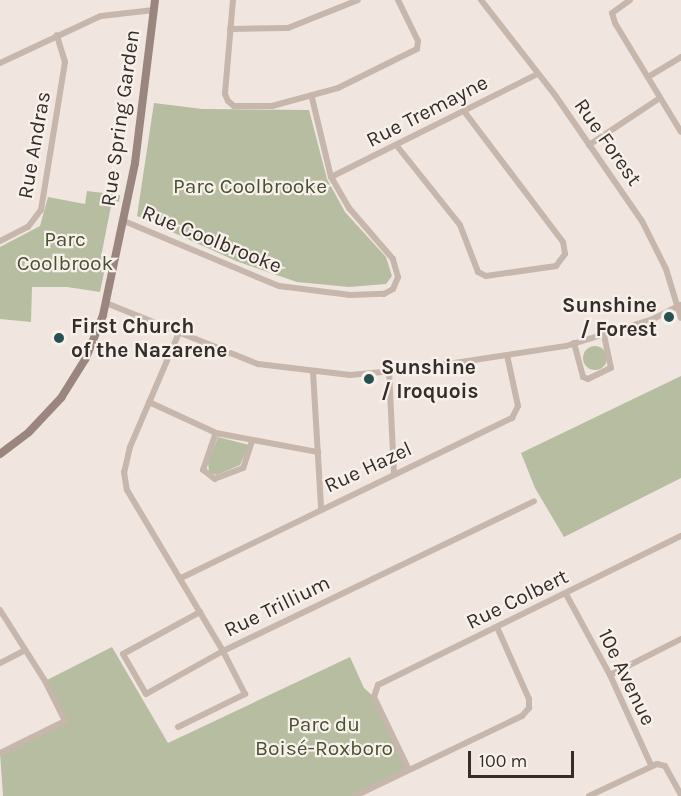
<!DOCTYPE html>
<html>
<head>
<meta charset="utf-8">
<style>
	body { margin:0 }
	#map { position:relative; width:681px; height:796px; overflow:hidden; background:#f0e6df; font-family:Karla,sans-serif }
	div>[style] { position:absolute }
	.green>* { inset:0; background:#b6bda0 }
	.round { border-radius:50% }
	.street>* { height:6px; margin:-3px; padding:0 3px; transform-origin:3px; border-radius:3px; background:#c6b6ac }
	.secondary>* { height:8px; margin:-4px; padding:0 4px; transform-origin:4px; border-radius:4px; background:#9a867e }
	.dots>* { width:16px; height:16px; translate:-50% -50%; box-sizing:border-box; border:3px solid #f8f1eb; border-radius:50% }
	span { translate:-50% -50%; white-space:nowrap; text-align:center; line-height:1.15; -webkit-text-stroke:4.5px #f8f1eb; paint-order:stroke }
	.street-label { font-size:21px; color:#352d2a }
	.park-label { font-size:21px; color:#485131 }
	.poi-label { font-size:21px; color:#352d2a; font-weight:700 }
	.right { translate:-100% -50%; text-align:right }
	.left { translate:0 -50%; text-align:left }
	.scale { position:absolute; left:468px; top:751px; width:106px; height:27px; box-sizing:border-box; border:3px solid #352d2a; border-top:0; padding-left:8px; font-size:18px; line-height:21px; white-space:nowrap; color:#352d2a; -webkit-text-stroke:4px #f8f1eb; paint-order:stroke }
</style>
</head>
<body>
<div id="map">
	<div class="green">
		<i style="clip-path:polygon(154px 103px,202px 109px,309px 110px,327px 179px,345px 212px,386px 257px,392px 276px,386px 284px,349px 287px,297px 282px,236px 261px,137px 216px)"></i>
		<i style="clip-path:polygon(87px 191px,120px 195px,119px 202px,112px 201px,101px 257px,107px 259px,100px 292px,67px 287px,32px 287px,31px 322px,0 319px,0 247px,40px 226px,48px 197px,85px 204px)"></i>
		<i class="round" style="left:583px;top:346px;width:24px;height:24px"></i>
		<i style="clip-path:polygon(681px 376px,681px 478px,564px 537px,535px 488px,521px 453px)"></i>
		<i style="clip-path:polygon(218px 437px,249px 445px,240px 465px,217px 475px,209px 472px,208px 462px)"></i>
		<i style="clip-path:polygon(112px 647px,168px 743px,350px 657px,364px 688px,374px 697px,408px 768px,355px 796px,3px 796px,0 753px,65px 721px,45px 681px)"></i>
	</div>
	<div class="street">
		<i style="left:233px;top:0;width:94px;rotate:94.9deg"></i>
		<i style="left:225px;top:94px;width:8px;rotate:67deg"></i>
		<i style="left:228px;top:101px;width:8px;rotate:40deg"></i>
		<i style="left:234px;top:106px;width:38px"></i>
		<i style="left:272px;top:106px;width:68px;rotate:-15.3deg"></i>
		<i style="left:338px;top:88px;width:88px;rotate:-26.3deg"></i>
		<i style="left:417px;top:49px;width:8px;rotate:-83deg"></i>
		<i style="left:418px;top:41px;width:46px;rotate:-116deg"></i>
		<i style="left:481px;top:0;width:120px;rotate:52.1deg"></i>
		<i style="left:555px;top:95px;width:153px;rotate:55.4deg"></i>
		<i style="left:642px;top:221px;width:54px;rotate:63.4deg"></i>
		<i style="left:666px;top:269px;width:51px;rotate:73deg"></i>
		<i style="left:630px;top:0;width:22px;rotate:144deg"></i>
		<i style="left:612px;top:13px;width:10px;rotate:73deg"></i>
		<i style="left:615px;top:23px;width:127px;rotate:58.8deg"></i>
		<i style="left:230px;top:29px;width:58px;rotate:-1deg"></i>
		<i style="left:288px;top:28px;width:75px;rotate:-21.8deg"></i>
		<i style="left:0;top:63px;width:111px;rotate:-25deg"></i>
		<i style="left:101px;top:16px;width:53px;rotate:-6.5deg"></i>
		<i style="left:648px;top:77px;width:39px;rotate:-31deg"></i>
		<i style="left:589px;top:145px;width:85px;rotate:-33.5deg"></i>
		<i style="left:397px;top:146px;width:101px;rotate:51.4deg"></i>
		<i style="left:460px;top:225px;width:50px;rotate:69deg"></i>
		<i style="left:478px;top:272px;width:9px;rotate:27deg"></i>
		<i style="left:486px;top:276px;width:71px;rotate:-8.1deg"></i>
		<i style="left:556px;top:266px;width:15px;rotate:-53deg"></i>
		<i style="left:565px;top:254px;width:12px;rotate:-99deg"></i>
		<i style="left:563px;top:242px;width:164px;rotate:-127.1deg"></i>
		<i style="left:331px;top:177px;width:231px;rotate:-26.5deg"></i>
		<i style="left:124px;top:221px;width:168px;rotate:22.8deg"></i>
		<i style="left:279px;top:286px;width:72px;rotate:7.2deg"></i>
		<i style="left:350px;top:295px;width:34px;rotate:-2deg"></i>
		<i style="left:384px;top:294px;width:10px;rotate:-29deg"></i>
		<i style="left:393px;top:289px;width:13px;rotate:-67deg"></i>
		<i style="left:398px;top:277px;width:19px;rotate:-106deg"></i>
		<i style="left:393px;top:259px;width:67px;rotate:-130.8deg"></i>
		<i style="left:349px;top:208px;width:36px;rotate:-120deg"></i>
		<i style="left:331px;top:177px;width:81px;rotate:-103.5deg"></i>
		<i style="left:0;top:241px;width:31px;rotate:-27deg"></i>
		<i style="left:28px;top:227px;width:21px;rotate:-53deg"></i>
		<i style="left:41px;top:210px;width:150px;rotate:-80.8deg"></i>
		<i style="left:65px;top:62px;width:28px;rotate:-107deg"></i>
		<i style="left:106px;top:303px;width:164px;rotate:21.9deg"></i>
		<i style="left:258px;top:364px;width:93px;rotate:6.8deg"></i>
		<i style="left:350px;top:375px;width:65px;rotate:-5.3deg"></i>
		<i style="left:415px;top:369px;width:153px;rotate:-8.7deg"></i>
		<i style="left:566px;top:346px;width:91px;rotate:-17.2deg"></i>
		<i style="left:653px;top:319px;width:31px;rotate:-27deg"></i>
		<i style="left:178px;top:335px;width:122px;rotate:113.2deg"></i>
		<i style="left:130px;top:447px;width:26px;rotate:103deg"></i>
		<i style="left:124px;top:472px;width:18px;rotate:81deg"></i>
		<i style="left:127px;top:490px;width:187px;rotate:59.2deg"></i>
		<i style="left:223px;top:651px;width:345px;rotate:-25.7deg"></i>
		<i style="left:574px;top:343px;width:35px;rotate:75deg"></i>
		<i style="left:583px;top:377px;width:5px;rotate:22deg"></i>
		<i style="left:588px;top:379px;width:25px;rotate:-26deg"></i>
		<i style="left:611px;top:368px;width:33px;rotate:-102deg"></i>
		<i style="left:389px;top:371px;width:102px;rotate:87.2deg"></i>
		<i style="left:313px;top:372px;width:136px;rotate:86.6deg"></i>
		<i style="left:149px;top:402px;width:74px;rotate:24.8deg"></i>
		<i style="left:252px;top:441px;width:28px;rotate:108deg"></i>
		<i style="left:243px;top:468px;width:30px;rotate:159deg"></i>
		<i style="left:215px;top:479px;width:15px;rotate:-143deg"></i>
		<i style="left:203px;top:470px;width:39px;rotate:-71deg"></i>
		<i style="left:216px;top:433px;width:104px;rotate:10.6deg"></i>
		<i style="left:181px;top:578px;width:368px;rotate:-25.8deg"></i>
		<i style="left:512px;top:418px;width:13px;rotate:-63deg"></i>
		<i style="left:518px;top:406px;width:52px;rotate:-102.2deg"></i>
		<i style="left:566px;top:594px;width:92px;rotate:61.5deg"></i>
		<i style="left:610px;top:675px;width:99px;rotate:65.5deg"></i>
		<i style="left:0;top:610px;width:84px;rotate:57.6deg"></i>
		<i style="left:45px;top:681px;width:45px;rotate:63.4deg"></i>
		<i style="left:65px;top:721px;width:72px;rotate:153.8deg"></i>
		<i style="left:0;top:663px;width:28px;rotate:-27deg"></i>
		<i style="left:610px;top:675px;width:80px;rotate:-26.9deg"></i>
		<i style="left:178px;top:727px;width:75px;rotate:-26.2deg"></i>
		<i style="left:245px;top:694px;width:48px;rotate:-117.1deg"></i>
		<i style="left:223px;top:651px;width:88px;rotate:150.8deg"></i>
		<i style="left:146px;top:694px;width:46px;rotate:-119.9deg"></i>
		<i style="left:123px;top:654px;width:88px;rotate:-28.6deg"></i>
		<i style="left:408px;top:768px;width:79px;rotate:-115.6deg"></i>
		<i style="left:374px;top:697px;width:13px;rotate:-72deg"></i>
		<i style="left:378px;top:685px;width:338px;rotate:-26.2deg"></i>
		<i style="left:355px;top:796px;width:185px;rotate:-25.6deg"></i>
		<i style="left:522px;top:716px;width:11px;rotate:-49deg"></i>
		<i style="left:529px;top:708px;width:9px;rotate:-90deg"></i>
		<i style="left:529px;top:699px;width:79px;rotate:-114deg"></i>
		<i style="left:589px;top:796px;width:75px;rotate:-25.2deg"></i>
		<i style="left:657px;top:764px;width:8px;rotate:14deg"></i>
		<i style="left:665px;top:766px;width:33px;rotate:61deg"></i>
	</div>
	<div class="secondary">
		<i style="left:0;top:454px;width:36px;rotate:-37deg"></i>
		<i style="left:29px;top:432px;width:47px;rotate:-46.7deg"></i>
		<i style="left:61px;top:398px;width:47px;rotate:-58deg"></i>
		<i style="left:86px;top:358px;width:46px;rotate:-68.4deg"></i>
		<i style="left:103px;top:315px;width:155px;rotate:-78.1deg"></i>
		<i style="left:135px;top:163px;width:164px;rotate:-83deg"></i>
	</div>
	<div class="dots">
		<i style="left:669px;top:317px;background:#255251"></i>
		<i style="left:59px;top:338px;background:#255251"></i>
		<i style="left:369px;top:379px;background:#255251"></i>
	</div>
	<div class="street-label">
		<span style="left:427px;top:111px;rotate:-27deg">Rue Tremayne</span>
		<span style="left:120px;top:118px;rotate:-82deg">Rue Spring Garden</span>
		<span style="left:608px;top:142px;rotate:55deg">Rue Forest</span>
		<span style="left:34px;top:145px;rotate:-80deg">Rue Andras</span>
		<span style="left:212px;top:239px;rotate:22deg">Rue Coolbrooke</span>
		<span style="left:368px;top:467px;rotate:-25deg">Rue Hazel</span>
		<span style="left:517px;top:599px;rotate:-26deg">Rue Colbert</span>
		<span style="left:277px;top:606px;rotate:-26deg">Rue Trillium</span>
		<span style="left:627px;top:677px;rotate:64deg">10e Avenue</span>
	</div>
	<div class="park-label">
		<span style="left:250px;top:186px">Parc Coolbrooke</span>
		<span style="left:65px;top:251px">Parc<br>Coolbrook</span>
		<span style="left:324px;top:736px">Parc du<br>Boisé-Roxboro</span>
	</div>
	<div class="poi-label">
		<span class="right" style="left:657px;top:317px">Sunshine<br>/ Forest</span>
		<span class="left" style="left:71px;top:338px">First Church<br>of the Nazarene</span>
		<span class="left" style="left:381px;top:379px">Sunshine<br>/ Iroquois</span>
	</div>
	<div class="scale">100 m</div>
</div>
</body>
</html>
